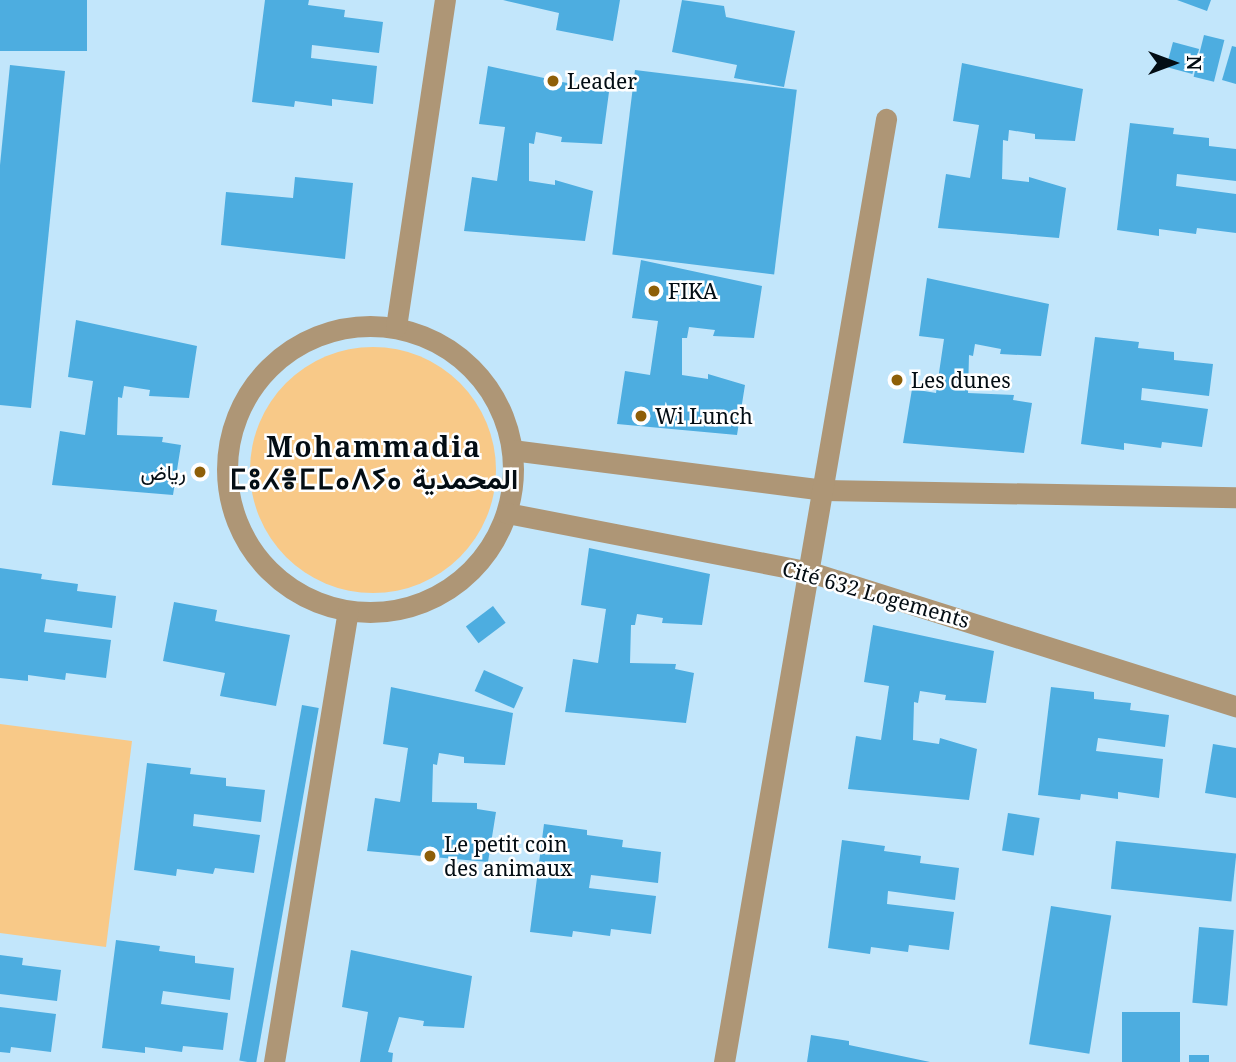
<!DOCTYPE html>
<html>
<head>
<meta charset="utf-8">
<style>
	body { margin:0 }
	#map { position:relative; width:1236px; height:1062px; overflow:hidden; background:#c2e6fb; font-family:"Noto Serif",Vazirmatn,"Noto Sans Tifinagh",serif }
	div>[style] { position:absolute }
	.green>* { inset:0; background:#f8c988 }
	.round { border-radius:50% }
	.building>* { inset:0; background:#4dade0; transform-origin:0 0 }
	.street>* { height:21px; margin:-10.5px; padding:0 10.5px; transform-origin:10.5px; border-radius:10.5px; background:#ae9676 }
	.street>.ring { margin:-10.5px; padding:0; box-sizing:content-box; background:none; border:21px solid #ae9676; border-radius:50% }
	.dots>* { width:19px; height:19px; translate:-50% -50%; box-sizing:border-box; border:4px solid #fff; border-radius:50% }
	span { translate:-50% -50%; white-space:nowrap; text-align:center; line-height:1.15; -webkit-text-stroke:5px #fff; paint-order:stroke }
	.poi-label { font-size:21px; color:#030d14 }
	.left { translate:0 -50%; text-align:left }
	.right { translate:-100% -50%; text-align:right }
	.street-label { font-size:21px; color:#030d14 }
	.district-label { font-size:28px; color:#030d14; font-weight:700; letter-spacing:2px }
	.north { position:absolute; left:1138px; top:28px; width:70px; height:70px; -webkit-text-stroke:5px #fff; paint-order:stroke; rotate:90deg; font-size:19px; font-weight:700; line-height:28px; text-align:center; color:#030d14 }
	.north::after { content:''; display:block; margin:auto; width:24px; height:32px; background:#030d14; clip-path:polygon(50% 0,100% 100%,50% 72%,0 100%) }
</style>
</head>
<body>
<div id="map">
	<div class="green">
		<i class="round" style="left:250px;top:347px;width:246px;height:246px"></i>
		<i style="clip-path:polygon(0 724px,132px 741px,106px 947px,0 933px)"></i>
	</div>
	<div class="building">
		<i style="left:0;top:0;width:87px;height:51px"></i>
		<i style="clip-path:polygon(265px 0,309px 0,308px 5px,345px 10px,344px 17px,383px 22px,379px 53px,312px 45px,311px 58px,377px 66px,373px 104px,332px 99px,332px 106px,295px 101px,294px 107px,252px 102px)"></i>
		<i style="clip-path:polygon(503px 0,620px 0,613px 41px,556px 30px,559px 13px)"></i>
		<i style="clip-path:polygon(682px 0,724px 6px,726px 17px,795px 31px,784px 87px,734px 78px,737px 65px,672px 52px)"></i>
		<i style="clip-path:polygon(1177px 0,1211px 0,1207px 11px)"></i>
		<i style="left:1204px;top:35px;width:21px;height:43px;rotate:14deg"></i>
		<i style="left:1173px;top:42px;width:27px;height:26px;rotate:15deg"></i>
		<i style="clip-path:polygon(1232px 46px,1236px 47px,1236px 84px,1222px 80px)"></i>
		<i style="clip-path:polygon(962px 63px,1083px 89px,1075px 141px,1035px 139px,1035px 134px,1009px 130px,1008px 141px,1003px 140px,1002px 179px,1029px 182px,1029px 177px,1066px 188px,1059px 238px,938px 228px,946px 174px,970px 178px,979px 125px,953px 121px)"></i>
		<i style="clip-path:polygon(10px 65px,65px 71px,31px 408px,0 405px,0 165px)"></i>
		<i style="clip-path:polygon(488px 66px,609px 92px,602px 144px,561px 142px,562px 137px,536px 132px,534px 144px,529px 143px,529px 181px,555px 185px,555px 180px,593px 191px,585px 241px,464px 231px,472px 177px,497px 181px,505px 127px,479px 124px)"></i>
		<i style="left:635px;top:70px;width:163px;height:186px;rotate:7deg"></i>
		<i style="clip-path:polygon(1130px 123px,1174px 128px,1173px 134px,1209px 138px,1209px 146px,1236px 149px,1236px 181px,1177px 174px,1176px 186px,1236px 194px,1236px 233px,1197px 228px,1196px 234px,1159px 229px,1159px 236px,1117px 230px)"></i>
		<i style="clip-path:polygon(295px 177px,353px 183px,345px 259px,221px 245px,226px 192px,293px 198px)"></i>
		<i style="clip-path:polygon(641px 260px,762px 286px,754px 338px,713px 336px,715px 330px,689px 327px,687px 338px,682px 338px,682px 375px,708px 379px,708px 374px,745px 385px,737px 435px,617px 424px,625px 371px,650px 375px,658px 321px,632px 318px)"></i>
		<i style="clip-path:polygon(927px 278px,1049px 304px,1041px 356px,1000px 354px,1001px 349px,975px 344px,973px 356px,969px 355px,968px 393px,1014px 395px,1013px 400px,1032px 403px,1024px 453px,903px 443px,912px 389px,936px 393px,944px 339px,919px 336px)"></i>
		<i style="clip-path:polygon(76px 320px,197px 346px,189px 398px,149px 396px,150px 390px,124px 386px,122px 398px,118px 397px,117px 435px,163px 437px,162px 442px,181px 445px,173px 495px,52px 485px,60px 431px,85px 435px,93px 381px,68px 377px)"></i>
		<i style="clip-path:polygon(1095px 337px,1139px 342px,1138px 348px,1174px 352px,1174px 360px,1213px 364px,1209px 396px,1142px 388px,1141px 400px,1208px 409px,1202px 447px,1162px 442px,1161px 448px,1124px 443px,1124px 450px,1081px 444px)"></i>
		<i style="clip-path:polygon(589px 548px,710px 574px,702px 625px,662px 623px,663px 618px,637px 614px,635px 625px,631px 625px,630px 663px,676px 664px,675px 669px,694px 673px,686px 723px,565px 712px,573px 659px,598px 663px,606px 609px,581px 605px)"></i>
		<i style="clip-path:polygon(0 568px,42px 574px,41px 579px,78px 584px,77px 591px,116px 596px,112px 628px,46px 619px,44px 632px,111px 640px,106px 678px,66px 673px,65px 680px,28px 675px,28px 681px,0 678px)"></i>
		<i style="clip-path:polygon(174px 602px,217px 610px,215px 621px,290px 635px,276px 706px,220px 696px,225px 673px,163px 661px)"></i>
		<i style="left:493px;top:606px;width:21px;height:34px;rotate:53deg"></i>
		<i style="clip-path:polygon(873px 625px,994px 651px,986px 703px,945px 700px,946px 695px,920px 691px,918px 703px,914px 702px,913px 740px,939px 744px,940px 738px,977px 749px,969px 800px,848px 789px,856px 736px,881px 740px,889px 686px,864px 682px)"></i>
		<i style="left:484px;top:670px;width:43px;height:23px;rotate:24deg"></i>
		<i style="clip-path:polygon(391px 687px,513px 713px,505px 765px,464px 763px,464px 757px,439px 753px,437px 765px,433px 764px,432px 802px,477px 803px,477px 809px,496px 812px,488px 862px,367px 851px,375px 798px,400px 802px,408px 748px,383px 744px)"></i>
		<i style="clip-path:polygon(1051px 687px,1094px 692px,1094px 699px,1131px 703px,1130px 710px,1169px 715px,1165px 747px,1098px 738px,1096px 751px,1163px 759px,1159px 798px,1118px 792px,1118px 799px,1081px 794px,1080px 800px,1038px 795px)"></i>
		<i style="left:302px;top:705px;width:17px;height:361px;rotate:10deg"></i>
		<i style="clip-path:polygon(1213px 744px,1236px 748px,1236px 798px,1205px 793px)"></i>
		<i style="clip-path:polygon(147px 763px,191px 768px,190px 774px,226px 778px,226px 786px,265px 790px,261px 822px,194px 814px,193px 826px,260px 835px,254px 873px,215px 868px,213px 874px,177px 869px,176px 876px,134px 870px)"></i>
		<i style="left:1008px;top:813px;width:32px;height:38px;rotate:9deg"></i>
		<i style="clip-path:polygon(544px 824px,587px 830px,587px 835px,623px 840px,622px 847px,661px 852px,658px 883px,591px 875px,589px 888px,656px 896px,651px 934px,611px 929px,610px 936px,573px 931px,572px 937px,530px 932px)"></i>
		<i style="clip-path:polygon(842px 840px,885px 846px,884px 851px,921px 856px,920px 863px,959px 868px,955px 900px,888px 891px,887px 904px,954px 912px,949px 950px,909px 945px,908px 952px,871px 947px,870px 954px,828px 948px)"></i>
		<i style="left:1116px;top:841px;width:121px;height:48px;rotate:6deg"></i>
		<i style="left:1051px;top:906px;width:61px;height:140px;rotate:9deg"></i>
		<i style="left:1199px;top:927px;width:35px;height:76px;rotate:5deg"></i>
		<i style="clip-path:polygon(116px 940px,160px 946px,159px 951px,195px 956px,195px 963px,234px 968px,230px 1000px,163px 991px,161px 1004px,228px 1013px,223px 1050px,183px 1046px,182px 1052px,145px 1047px,145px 1053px,102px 1048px)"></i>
		<i style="clip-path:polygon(351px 950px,472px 976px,464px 1028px,423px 1026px,424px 1021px,399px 1017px,388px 1052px,393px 1053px,392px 1062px,360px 1062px,368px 1012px,342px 1007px)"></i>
		<i style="clip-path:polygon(0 955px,23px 958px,22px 965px,61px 970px,57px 1001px,0 994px)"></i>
		<i style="clip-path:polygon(0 1007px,56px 1014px,51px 1052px,11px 1047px,10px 1053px,0 1052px)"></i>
		<i style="left:1180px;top:1012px;width:50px;height:58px;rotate:90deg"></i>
		<i style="clip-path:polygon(811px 1035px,849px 1041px,849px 1045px,930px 1062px,807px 1062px)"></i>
		<i style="left:1189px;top:1055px;width:20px;height:7px"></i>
	</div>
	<div class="street">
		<i class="ring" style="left:227px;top:326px;width:265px;height:265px"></i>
		<i style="left:396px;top:327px;width:331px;rotate:-81.5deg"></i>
		<i style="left:512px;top:450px;width:315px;rotate:7.3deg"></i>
		<i style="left:824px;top:490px;width:412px;rotate:1deg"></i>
		<i style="left:507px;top:513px;width:309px;rotate:11deg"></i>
		<i style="left:810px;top:572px;width:447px;rotate:17.5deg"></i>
		<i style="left:274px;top:1062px;width:456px;rotate:-80.7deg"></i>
		<i style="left:724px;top:1062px;width:957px;rotate:-80.25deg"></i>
	</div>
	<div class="dots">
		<i style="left:553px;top:81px;background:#8e5f08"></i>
		<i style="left:654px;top:291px;background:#8e5f08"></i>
		<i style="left:897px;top:380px;background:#8e5f08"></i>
		<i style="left:641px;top:416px;background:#8e5f08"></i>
		<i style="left:200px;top:472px;background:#8e5f08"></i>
		<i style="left:430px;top:856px;background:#8e5f08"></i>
	</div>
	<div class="poi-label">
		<span class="left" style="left:567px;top:81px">Leader</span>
		<span class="left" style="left:668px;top:291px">FIKA</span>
		<span class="left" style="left:911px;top:380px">Les dunes</span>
		<span class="left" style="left:655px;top:416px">Wi Lunch</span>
		<span class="right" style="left:186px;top:472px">رياض</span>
		<span class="left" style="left:444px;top:856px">Le petit coin<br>des animaux</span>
	</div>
	<div class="street-label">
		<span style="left:876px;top:594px;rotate:16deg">Cité 632 Logements</span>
	</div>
	<div class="district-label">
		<span style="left:374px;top:462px">Mohammadia<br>ⵎⵓⵃⴻⵎⵎⴰⴷⵢⴰ المحمدية</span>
	</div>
	<div class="north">N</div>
</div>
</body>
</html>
